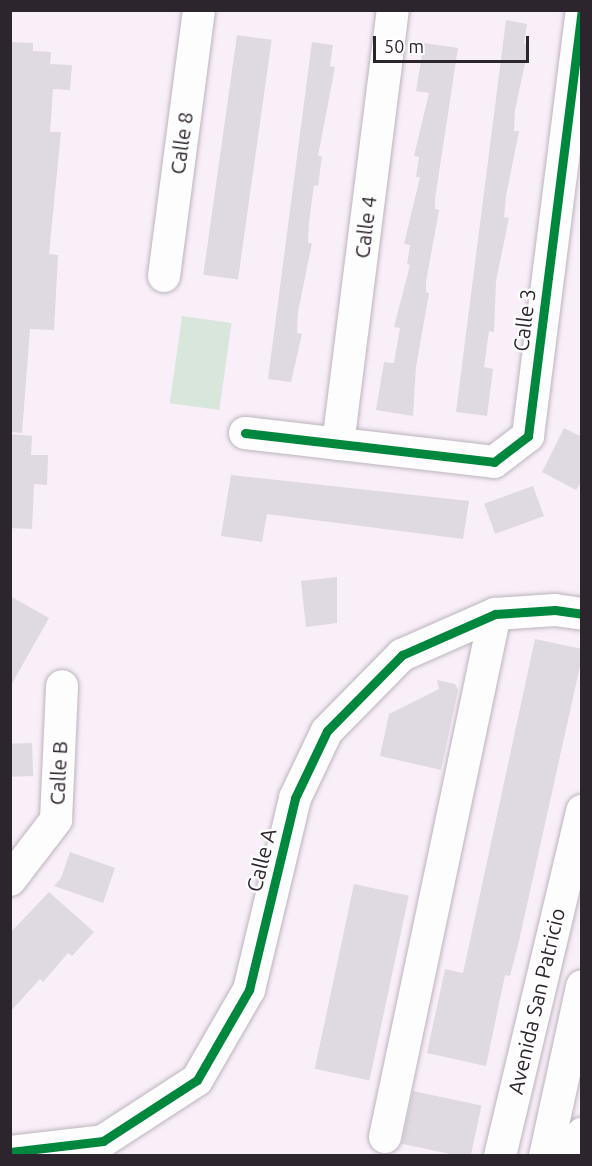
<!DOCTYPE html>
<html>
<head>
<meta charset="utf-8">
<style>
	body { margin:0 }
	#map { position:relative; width:592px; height:1166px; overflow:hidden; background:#f9eff9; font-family:Ubuntu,sans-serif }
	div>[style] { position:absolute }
	.green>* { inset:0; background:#d8e6db; transform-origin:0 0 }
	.building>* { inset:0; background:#dfd9e2; transform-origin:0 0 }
	.roads { filter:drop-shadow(0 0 2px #bcb4bc) drop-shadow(0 0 2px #bcb4bc) }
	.minor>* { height:32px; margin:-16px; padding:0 16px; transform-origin:16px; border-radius:16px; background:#fefdfe }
	.major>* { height:33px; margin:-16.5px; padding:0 16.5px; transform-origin:16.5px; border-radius:16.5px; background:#fefdfe }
	.cycleway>* { height:9px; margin:-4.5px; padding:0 4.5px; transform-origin:4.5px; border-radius:4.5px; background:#00873e }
	span { translate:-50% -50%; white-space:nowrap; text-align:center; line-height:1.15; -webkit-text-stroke:4.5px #fff; paint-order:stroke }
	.street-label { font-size:21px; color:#2d252d }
	.frame { position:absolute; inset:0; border:12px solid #2d252d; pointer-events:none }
	.scale { position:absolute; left:373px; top:36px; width:156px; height:27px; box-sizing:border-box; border:3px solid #2d252d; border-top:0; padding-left:8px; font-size:18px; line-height:21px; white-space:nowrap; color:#2d252d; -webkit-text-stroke:4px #fff; paint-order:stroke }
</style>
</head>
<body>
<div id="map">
	<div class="green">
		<i style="left:182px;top:316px;width:50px;height:88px;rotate:8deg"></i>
	</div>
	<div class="building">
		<i style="clip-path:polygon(506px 20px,527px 24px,524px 44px,529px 45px,515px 110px,514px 131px,519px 131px,506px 196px,504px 217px,509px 218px,496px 281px,494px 332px,489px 331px,484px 367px,493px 369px,487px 416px,456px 412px)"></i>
		<i style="left:237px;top:35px;width:35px;height:242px;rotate:8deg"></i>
		<i style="clip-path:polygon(10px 42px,33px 43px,33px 51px,51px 52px,50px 64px,72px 65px,70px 90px,53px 89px,50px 132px,61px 132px,49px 254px,58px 255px,54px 330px,30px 329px,22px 433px,10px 432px)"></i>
		<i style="clip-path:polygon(312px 42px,333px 45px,330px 66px,335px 67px,318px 156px,322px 156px,318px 186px,314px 185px,309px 222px,308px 243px,312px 243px,298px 312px,297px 333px,302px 334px,291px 382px,268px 379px)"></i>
		<i style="clip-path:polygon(424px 43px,458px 48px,435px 199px,435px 209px,439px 210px,426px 282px,426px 292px,429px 293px,416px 367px,413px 416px,376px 410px,384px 362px,394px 363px,400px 328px,394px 327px,410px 265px,407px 264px,410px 245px,404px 244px,420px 177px,416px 177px,419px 157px,414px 156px,429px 93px,416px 91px)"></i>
		<i style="clip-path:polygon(564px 428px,582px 437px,582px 480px,576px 490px,542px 472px)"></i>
		<i style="clip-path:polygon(10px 434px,32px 436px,31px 455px,48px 455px,47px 485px,34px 484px,32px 529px,10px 528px)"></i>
		<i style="clip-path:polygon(231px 475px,469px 501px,463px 539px,267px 514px,262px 542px,221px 536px)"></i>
		<i style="left:533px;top:486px;width:32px;height:52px;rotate:70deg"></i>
		<i style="clip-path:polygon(337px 577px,337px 623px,306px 627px,301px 581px)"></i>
		<i style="clip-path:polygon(10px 596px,49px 618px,10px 687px)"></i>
		<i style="clip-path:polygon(535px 639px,582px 649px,582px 657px,519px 941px,510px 976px,505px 975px,486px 1066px,427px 1053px,445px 969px,463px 973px)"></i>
		<i style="clip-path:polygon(437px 680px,455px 684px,458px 690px,441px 770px,380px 756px,389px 714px,439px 689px)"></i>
		<i style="left:32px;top:743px;width:33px;height:22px;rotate:88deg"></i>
		<i style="clip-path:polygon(70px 852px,115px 868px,103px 903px,54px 886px,61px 878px)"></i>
		<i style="left:354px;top:884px;width:56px;height:189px;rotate:12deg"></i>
		<i style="clip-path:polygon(49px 892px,94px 932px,72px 956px,68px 953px,43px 982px,40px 979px,10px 1012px,10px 933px)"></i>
		<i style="left:413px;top:1091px;width:70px;height:54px;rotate:12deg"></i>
	</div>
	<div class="roads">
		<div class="minor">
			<i style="left:164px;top:276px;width:268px;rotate:-82.5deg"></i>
			<i style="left:245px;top:433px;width:251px;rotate:6.6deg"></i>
			<i style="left:494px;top:462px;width:43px;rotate:-37.4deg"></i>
			<i style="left:528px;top:436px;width:428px;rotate:-82.8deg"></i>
			<i style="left:338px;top:444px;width:437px;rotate:-82.8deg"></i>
			<i style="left:10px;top:880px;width:76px;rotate:-52.5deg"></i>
			<i style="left:56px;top:820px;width:134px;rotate:-87.4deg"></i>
			<i style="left:385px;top:1137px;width:534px;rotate:-78.12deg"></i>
			<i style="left:10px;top:1152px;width:94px;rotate:-6.7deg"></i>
			<i style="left:103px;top:1141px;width:112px;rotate:-33deg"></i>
			<i style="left:197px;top:1080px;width:104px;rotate:-60deg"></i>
			<i style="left:249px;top:990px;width:197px;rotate:-76.5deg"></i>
			<i style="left:295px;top:798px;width:74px;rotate:-64.5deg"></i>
			<i style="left:327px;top:731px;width:107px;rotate:-45.4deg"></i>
			<i style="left:402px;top:655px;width:102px;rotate:-23.8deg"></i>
			<i style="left:495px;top:614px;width:60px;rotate:-3.8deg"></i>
			<i style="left:555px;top:610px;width:27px;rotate:8deg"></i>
			<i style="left:500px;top:1156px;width:355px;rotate:-76.6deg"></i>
		</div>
		<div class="major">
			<i style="left:545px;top:1156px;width:174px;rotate:-77.7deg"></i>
			<i style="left:577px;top:1156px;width:23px;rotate:-77deg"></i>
		</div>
	</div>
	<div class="cycleway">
		<i style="left:245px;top:433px;width:251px;rotate:6.6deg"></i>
		<i style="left:494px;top:462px;width:43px;rotate:-37.4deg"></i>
		<i style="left:528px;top:436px;width:428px;rotate:-82.8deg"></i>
		<i style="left:10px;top:1152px;width:94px;rotate:-6.7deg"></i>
		<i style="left:103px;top:1141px;width:112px;rotate:-33deg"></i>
		<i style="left:197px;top:1080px;width:104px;rotate:-60deg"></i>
		<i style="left:249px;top:990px;width:197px;rotate:-76.5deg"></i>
		<i style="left:295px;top:798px;width:74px;rotate:-64.5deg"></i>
		<i style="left:327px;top:731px;width:107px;rotate:-45.4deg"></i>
		<i style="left:402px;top:655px;width:102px;rotate:-23.8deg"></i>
		<i style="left:495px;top:614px;width:60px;rotate:-3.8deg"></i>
		<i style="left:555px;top:610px;width:27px;rotate:8deg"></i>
	</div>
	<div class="street-label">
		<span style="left:181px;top:143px;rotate:-82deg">Calle 8</span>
		<span style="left:365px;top:227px;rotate:-83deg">Calle 4</span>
		<span style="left:524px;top:320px;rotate:-83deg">Calle 3</span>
		<span style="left:58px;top:773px;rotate:-87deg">Calle B</span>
		<span style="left:261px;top:860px;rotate:-76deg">Calle A</span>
		<span style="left:536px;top:1001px;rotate:-77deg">Avenida San Patricio</span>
	</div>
	<div class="frame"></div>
	<div class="scale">50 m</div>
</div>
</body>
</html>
